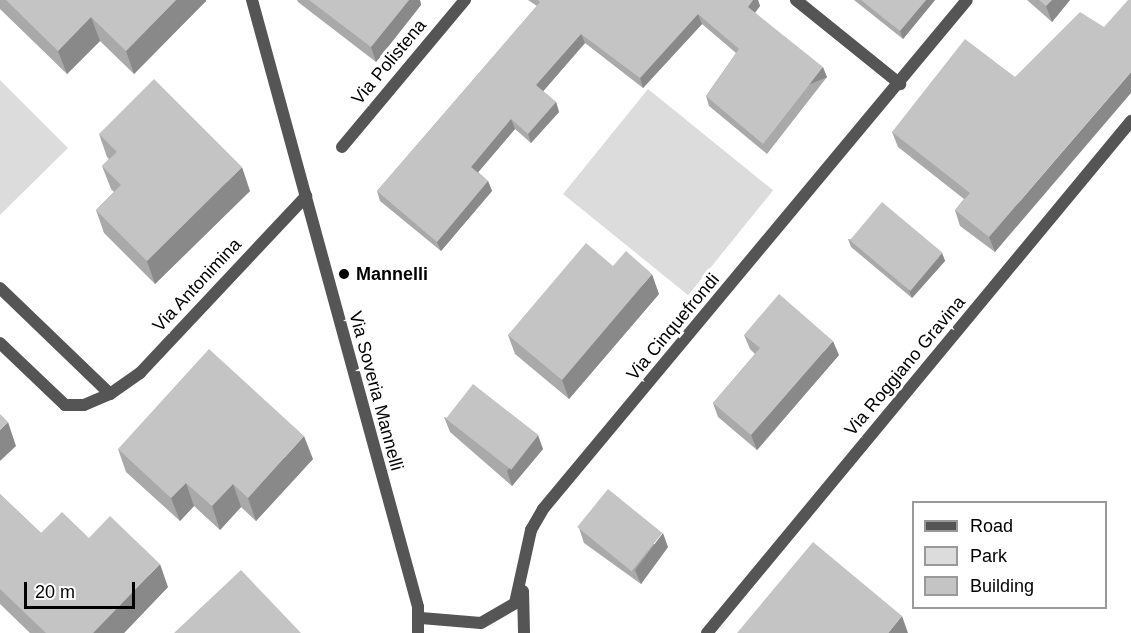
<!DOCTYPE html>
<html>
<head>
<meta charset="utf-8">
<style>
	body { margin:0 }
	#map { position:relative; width:1131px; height:633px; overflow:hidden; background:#fff; font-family:Arial,sans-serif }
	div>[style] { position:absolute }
	.green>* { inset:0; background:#dcdcdc; transform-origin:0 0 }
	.street>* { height:12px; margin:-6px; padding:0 6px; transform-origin:6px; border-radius:6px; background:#555 }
	.wall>* { inset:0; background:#a9a9a9 }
	.shaded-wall>* { inset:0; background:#898989; transform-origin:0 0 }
	.building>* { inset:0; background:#c4c4c4; transform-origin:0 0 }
	.dots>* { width:16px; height:16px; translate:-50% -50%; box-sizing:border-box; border:3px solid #fff; border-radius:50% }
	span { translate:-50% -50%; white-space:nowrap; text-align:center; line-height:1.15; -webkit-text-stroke:6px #fff; paint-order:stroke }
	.street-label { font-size:18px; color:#000 }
	.poi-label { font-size:18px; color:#000; font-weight:700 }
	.left { translate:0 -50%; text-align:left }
	.legend { position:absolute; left:912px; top:501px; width:195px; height:108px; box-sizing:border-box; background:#fff; border:2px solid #999; margin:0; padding:8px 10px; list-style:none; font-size:18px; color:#000 }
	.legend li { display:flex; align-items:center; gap:12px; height:30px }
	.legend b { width:30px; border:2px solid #999 }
	.scale { position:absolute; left:24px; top:582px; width:111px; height:27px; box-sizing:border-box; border:3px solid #000; border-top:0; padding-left:8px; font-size:18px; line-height:21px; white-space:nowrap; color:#000; -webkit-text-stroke:4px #fff; paint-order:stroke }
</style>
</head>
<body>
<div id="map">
	<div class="green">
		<i style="clip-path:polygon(0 80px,68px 148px,0 215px)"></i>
		<i style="left:648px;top:89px;width:161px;height:135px;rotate:39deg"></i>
	</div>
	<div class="street">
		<i style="left:252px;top:0;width:629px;rotate:74.7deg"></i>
		<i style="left:418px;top:607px;width:26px;rotate:90deg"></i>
		<i style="left:796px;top:0;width:134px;rotate:38.9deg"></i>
		<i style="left:342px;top:147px;width:192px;rotate:-50.1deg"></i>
		<i style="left:0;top:288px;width:153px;rotate:43.9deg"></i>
		<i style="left:0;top:343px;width:90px;rotate:43.6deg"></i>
		<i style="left:65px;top:405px;width:19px"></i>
		<i style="left:84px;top:405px;width:28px;rotate:-23deg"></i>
		<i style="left:110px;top:394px;width:37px;rotate:-35deg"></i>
		<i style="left:140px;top:373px;width:243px;rotate:-46.8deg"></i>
		<i style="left:523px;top:591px;width:42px;rotate:88.6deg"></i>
		<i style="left:421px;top:618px;width:60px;rotate:4.8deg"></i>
		<i style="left:481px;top:623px;width:39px;rotate:-30deg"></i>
		<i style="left:515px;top:603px;width:75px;rotate:-77.6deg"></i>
		<i style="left:531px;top:530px;width:24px;rotate:-60deg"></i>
		<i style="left:543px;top:509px;width:662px;rotate:-50.21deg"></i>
		<i style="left:707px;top:633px;width:665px;rotate:-50.37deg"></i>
	</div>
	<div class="wall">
		<i style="clip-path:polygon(0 0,206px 0,206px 1px,134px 74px,100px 41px,67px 74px,0 9px)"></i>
		<i style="clip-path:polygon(297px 0,420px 0,421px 5px,376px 62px,298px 2px)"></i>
		<i style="clip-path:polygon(528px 0,758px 0,760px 6px,755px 13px,827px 77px,767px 154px,709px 106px,706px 96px,736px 53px,702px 24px,643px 88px,585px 43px,543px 91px,556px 102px,559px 112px,531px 143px,515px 129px,478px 172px,488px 181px,492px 191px,441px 251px,380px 201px,377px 191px,537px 6px)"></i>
		<i style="clip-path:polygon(854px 0,935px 0,903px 39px)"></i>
		<i style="clip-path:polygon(1027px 0,1070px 0,1052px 22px)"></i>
		<i style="clip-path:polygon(1104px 27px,995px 252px,960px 226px,955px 210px,964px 199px,898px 147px,892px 132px,1015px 77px)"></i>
		<i style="clip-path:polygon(99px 134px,250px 191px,155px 284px,104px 233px,96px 210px,114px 192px,111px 189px,102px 166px,109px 159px,107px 157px)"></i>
		<i style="clip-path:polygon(848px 239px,942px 253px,945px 261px,912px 298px,851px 247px)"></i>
		<i style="clip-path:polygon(613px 266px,659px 294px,569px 399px,515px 354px,508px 335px)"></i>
		<i style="clip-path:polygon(744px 335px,839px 355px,757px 450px,718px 417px,713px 403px,755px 354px,750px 349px)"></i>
		<i style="clip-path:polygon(444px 417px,543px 449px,512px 486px,450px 432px)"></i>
		<i style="clip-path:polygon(118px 449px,313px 459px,256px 521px,241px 507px,220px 530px,194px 506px,180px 521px,126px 472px)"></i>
		<i style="clip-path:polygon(0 494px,41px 533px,89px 538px,168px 587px,124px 633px,30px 633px,0 604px)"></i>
		<i style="clip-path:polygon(579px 528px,668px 547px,641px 584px,584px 543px)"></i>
	</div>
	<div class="shaded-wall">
		<i style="clip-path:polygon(176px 0,206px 0,206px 1px,134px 74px,126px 51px)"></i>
		<i style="clip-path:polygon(409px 0,420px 0,421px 5px,376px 62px,371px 47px)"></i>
		<i style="clip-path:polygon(753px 0,758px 0,760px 6px,751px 17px,748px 7px)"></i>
		<i style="clip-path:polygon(926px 0,935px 0,903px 39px,900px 31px)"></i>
		<i style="clip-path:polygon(1052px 0,1070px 0,1052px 22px,1046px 6px)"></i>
		<i style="clip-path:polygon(698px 14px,702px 24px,643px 88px,640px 78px)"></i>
		<i style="clip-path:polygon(91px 17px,100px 41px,67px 74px,58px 51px)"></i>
		<i style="clip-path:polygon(581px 34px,585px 43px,540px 95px,536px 85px)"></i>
		<i style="left:823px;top:67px;width:11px;height:98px;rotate:68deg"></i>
		<i style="clip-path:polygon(1131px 72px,1131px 93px,995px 252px,989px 237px)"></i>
		<i style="clip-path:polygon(556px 102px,559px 112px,531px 143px,528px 134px)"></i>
		<i style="clip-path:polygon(511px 119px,515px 129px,475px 176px,471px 167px)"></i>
		<i style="clip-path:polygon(242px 167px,250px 191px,155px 284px,147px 261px)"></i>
		<i style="clip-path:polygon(488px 181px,492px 191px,441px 251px,437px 242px)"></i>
		<i style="clip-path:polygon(942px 253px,945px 261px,912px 298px,909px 290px)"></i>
		<i style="clip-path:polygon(652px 274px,659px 294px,569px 399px,562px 380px)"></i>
		<i style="clip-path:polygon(833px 341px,839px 355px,757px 450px,751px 435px)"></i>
		<i style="clip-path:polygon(8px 422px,16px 446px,0 461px,0 430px)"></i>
		<i style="clip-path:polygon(538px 435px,543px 449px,512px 486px,507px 471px)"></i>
		<i style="clip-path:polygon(304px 436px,313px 459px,256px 521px,248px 498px)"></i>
		<i style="clip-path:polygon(186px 483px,194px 506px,180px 521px,171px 498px)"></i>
		<i style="clip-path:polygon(233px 484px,241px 507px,220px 530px,212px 506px)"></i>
		<i style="clip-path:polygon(663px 533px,668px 547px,641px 584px,635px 570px)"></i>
		<i style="clip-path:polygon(160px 564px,168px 587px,124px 633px,93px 633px)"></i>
		<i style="clip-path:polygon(902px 616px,908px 633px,888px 633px)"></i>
	</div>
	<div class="building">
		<i style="clip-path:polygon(6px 0,176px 0,126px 51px,91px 17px,58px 51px)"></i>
		<i style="clip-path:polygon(309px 0,409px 0,371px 47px)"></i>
		<i style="clip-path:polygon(538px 0,753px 0,748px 7px,823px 67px,763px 144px,706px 96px,739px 49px,698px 14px,640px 78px,581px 34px,536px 85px,556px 102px,528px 134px,511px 119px,471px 167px,488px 181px,437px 242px,377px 191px,540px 2px)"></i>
		<i style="clip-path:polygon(861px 0,926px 0,900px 31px)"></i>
		<i style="clip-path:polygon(1039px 0,1052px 0,1046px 6px)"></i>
		<i style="clip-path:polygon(1128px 0,1131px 0,1131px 72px,989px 237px,955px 210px,970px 193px,892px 132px,965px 39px,1015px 77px,1080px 12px,1104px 27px)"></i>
		<i style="clip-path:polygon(154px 79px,242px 167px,147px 261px,96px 210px,121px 185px,102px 166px,117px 152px,99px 134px)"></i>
		<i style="left:882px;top:202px;width:79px;height:50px;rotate:40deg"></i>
		<i style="clip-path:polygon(586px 243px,613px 266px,626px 251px,652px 274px,562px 380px,508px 335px)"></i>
		<i style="clip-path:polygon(779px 294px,833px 341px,751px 435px,713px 403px,760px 348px,744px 335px)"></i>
		<i style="clip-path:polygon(209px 349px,304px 436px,248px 498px,233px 484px,212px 506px,186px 483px,171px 498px,118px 449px)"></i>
		<i style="left:473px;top:384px;width:83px;height:44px;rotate:38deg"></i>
		<i style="clip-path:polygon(0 414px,8px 422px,0 430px)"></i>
		<i style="left:608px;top:489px;width:70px;height:49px;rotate:39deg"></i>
		<i style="clip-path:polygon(0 494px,41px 533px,62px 512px,89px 538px,110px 516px,160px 564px,93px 633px,46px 633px,0 589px)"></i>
		<i style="clip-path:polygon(813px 542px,902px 616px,888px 633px,737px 633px)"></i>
		<i style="clip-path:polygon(241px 570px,301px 633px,174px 633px)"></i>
	</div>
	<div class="dots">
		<i style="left:344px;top:274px;background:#000"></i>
	</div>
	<div class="street-label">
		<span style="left:389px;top:62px;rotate:-50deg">Via Polistena</span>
		<span style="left:197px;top:285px;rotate:-47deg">Via Antonimina</span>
		<span style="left:673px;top:327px;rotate:-50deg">Via Cinquefrondi</span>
		<span style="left:905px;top:366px;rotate:-50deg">Via Roggiano Gravina</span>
		<span style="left:376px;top:391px;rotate:75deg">Via Soveria Mannelli</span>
	</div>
	<div class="poi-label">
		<span class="left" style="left:356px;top:274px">Mannelli</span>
	</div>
	<ul class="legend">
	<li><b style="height:8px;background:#555"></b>Road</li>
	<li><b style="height:16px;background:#dcdcdc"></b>Park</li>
	<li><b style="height:16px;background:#c4c4c4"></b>Building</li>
	</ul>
	<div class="scale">20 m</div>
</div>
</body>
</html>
